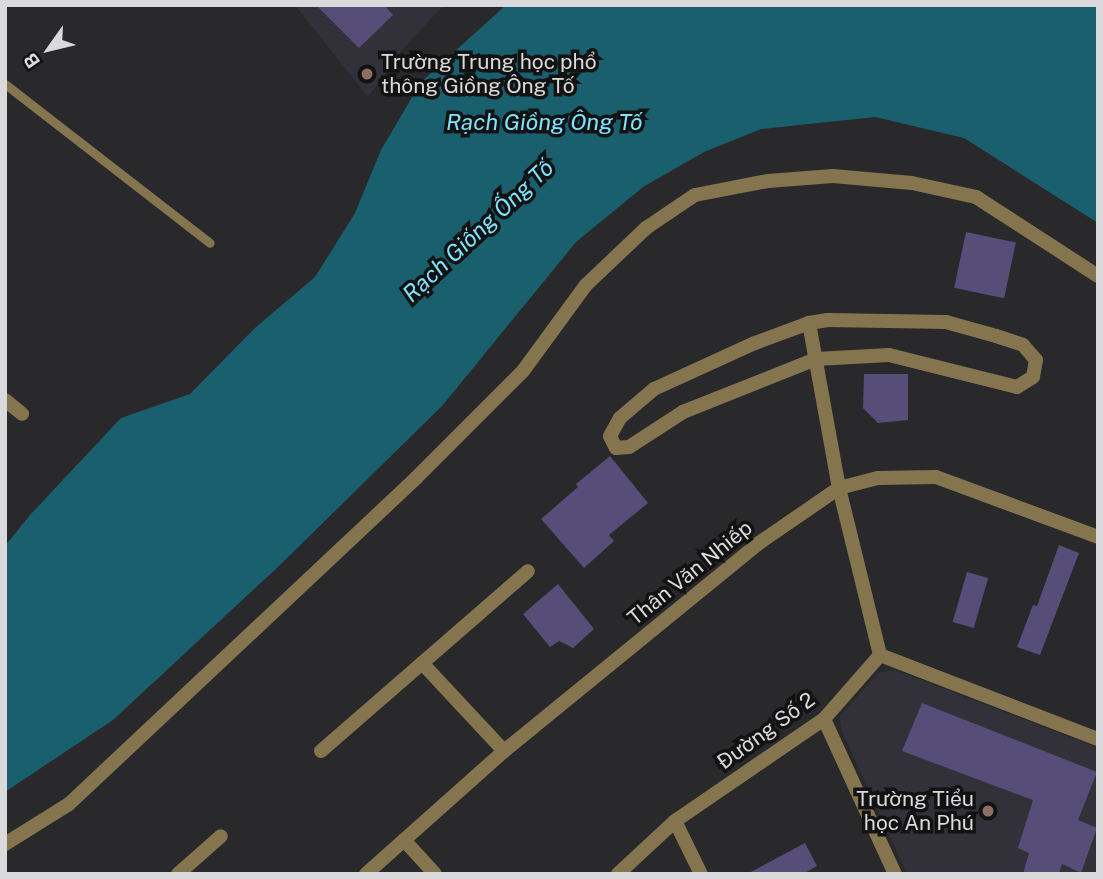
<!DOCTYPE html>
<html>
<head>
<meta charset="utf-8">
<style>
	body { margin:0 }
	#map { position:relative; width:1103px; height:879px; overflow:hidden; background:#29292c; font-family:"Public Sans",sans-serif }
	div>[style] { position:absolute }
	.built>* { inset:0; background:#323139 }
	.water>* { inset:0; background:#1a5f6e }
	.building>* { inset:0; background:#564d78; transform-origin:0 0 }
	.service>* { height:9px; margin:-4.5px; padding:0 4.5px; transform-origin:4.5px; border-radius:4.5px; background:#85754e }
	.minor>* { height:14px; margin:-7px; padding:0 7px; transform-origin:7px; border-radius:7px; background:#85754e }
	.tertiary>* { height:14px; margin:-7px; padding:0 7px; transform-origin:7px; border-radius:7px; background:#85754e }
	.dots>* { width:19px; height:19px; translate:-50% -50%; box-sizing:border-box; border:4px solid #121213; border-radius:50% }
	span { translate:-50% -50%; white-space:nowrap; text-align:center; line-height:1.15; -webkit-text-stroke:7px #121213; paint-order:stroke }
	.poi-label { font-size:21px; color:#dad9db }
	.left { translate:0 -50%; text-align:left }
	.right { translate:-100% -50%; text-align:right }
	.street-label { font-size:21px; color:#dad9db }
	.water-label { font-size:23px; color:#7fe3fd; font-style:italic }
	.frame { position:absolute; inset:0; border:7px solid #dad9db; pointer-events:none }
	.north { position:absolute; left:14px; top:14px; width:70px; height:70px; -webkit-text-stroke:5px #121213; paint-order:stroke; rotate:236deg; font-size:19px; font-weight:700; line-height:28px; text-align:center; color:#dad9db }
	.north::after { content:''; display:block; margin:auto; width:24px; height:32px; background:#dad9db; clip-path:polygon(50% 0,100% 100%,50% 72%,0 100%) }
</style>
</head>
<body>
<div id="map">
	<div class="built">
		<i style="clip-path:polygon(295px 5px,444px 5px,401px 51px,368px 97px)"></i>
		<i style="clip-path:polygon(895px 670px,1098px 748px,1098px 874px,907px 874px,841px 729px,840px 716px,879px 672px)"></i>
	</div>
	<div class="water">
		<i style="clip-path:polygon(506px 5px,1098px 5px,1098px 223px,964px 138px,875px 117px,761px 129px,704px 152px,643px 187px,576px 242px,442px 406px,280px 565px,113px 720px,5px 792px,5px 546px,30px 515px,121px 418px,190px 394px,255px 328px,315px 277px,355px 213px,381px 150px,421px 82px)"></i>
	</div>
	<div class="building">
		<i style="clip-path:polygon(316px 5px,384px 5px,393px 15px,359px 48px)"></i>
		<i style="left:966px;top:232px;width:51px;height:57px;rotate:12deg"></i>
		<i style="clip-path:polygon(864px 374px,908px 374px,908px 420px,878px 423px,863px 408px)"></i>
		<i style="clip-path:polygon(610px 456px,648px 503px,609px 535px,614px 541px,584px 568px,541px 519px,578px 487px,576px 484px)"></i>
		<i style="clip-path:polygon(1059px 545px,1079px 553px,1040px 655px,1017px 647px,1033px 605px,1037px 606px)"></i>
		<i style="left:967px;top:572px;width:22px;height:52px;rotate:16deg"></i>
		<i style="clip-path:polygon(558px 584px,594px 629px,573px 648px,559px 641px,550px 647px,523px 614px)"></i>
		<i style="clip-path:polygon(922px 703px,1097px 772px,1078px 820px,1097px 828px,1081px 873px,1062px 864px,1059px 874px,1023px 874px,1029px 853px,1018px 848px,1033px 800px,902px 751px)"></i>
		<i style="clip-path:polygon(805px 843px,817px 866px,803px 874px,747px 874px)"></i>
	</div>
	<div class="service">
		<i style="left:5px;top:84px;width:259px;rotate:37.8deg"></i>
	</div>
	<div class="minor">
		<i style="left:828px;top:320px;width:118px;rotate:1deg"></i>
		<i style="left:946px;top:322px;width:52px;rotate:15.6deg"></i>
		<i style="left:996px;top:336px;width:28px;rotate:18deg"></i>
		<i style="left:1023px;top:345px;width:20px;rotate:49deg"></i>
		<i style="left:1036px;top:360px;width:17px;rotate:100deg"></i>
		<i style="left:1033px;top:377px;width:19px;rotate:148deg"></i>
		<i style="left:1017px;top:387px;width:132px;rotate:-166deg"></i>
		<i style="left:889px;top:355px;width:73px;rotate:176.9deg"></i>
		<i style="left:816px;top:359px;width:143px;rotate:158.3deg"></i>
		<i style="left:683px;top:412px;width:64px;rotate:147.1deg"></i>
		<i style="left:629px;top:447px;width:13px;rotate:176deg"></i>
		<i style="left:616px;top:448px;width:13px;rotate:-117deg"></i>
		<i style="left:610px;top:436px;width:21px;rotate:-61deg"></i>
		<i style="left:620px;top:418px;width:45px;rotate:-40.5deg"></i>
		<i style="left:654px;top:389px;width:111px;rotate:-24.5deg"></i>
		<i style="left:755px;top:343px;width:58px;rotate:-20.3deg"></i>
		<i style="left:809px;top:323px;width:19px;rotate:-9deg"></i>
		<i style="left:809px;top:323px;width:168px;rotate:79.7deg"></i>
		<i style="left:839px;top:488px;width:172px;rotate:76.2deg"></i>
		<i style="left:5px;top:400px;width:22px;rotate:39deg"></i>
		<i style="left:422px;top:663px;width:120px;rotate:47deg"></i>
		<i style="left:824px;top:719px;width:170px;rotate:65.4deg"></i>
		<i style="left:321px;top:751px;width:274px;rotate:-41deg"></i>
		<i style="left:675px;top:821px;width:59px;rotate:63.9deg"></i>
		<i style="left:404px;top:840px;width:46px;rotate:47.6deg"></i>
		<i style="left:5px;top:844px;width:75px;rotate:-32deg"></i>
		<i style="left:69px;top:804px;width:476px;rotate:-43.2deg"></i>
		<i style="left:416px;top:478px;width:151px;rotate:-45deg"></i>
		<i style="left:523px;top:371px;width:107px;rotate:-53.8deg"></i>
		<i style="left:586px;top:285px;width:83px;rotate:-43.5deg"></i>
		<i style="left:646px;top:228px;width:59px;rotate:-34deg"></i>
		<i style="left:695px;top:195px;width:74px;rotate:-10.9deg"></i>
		<i style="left:768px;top:181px;width:65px;rotate:-4.4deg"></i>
		<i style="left:833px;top:176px;width:79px;rotate:5.1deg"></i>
		<i style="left:912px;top:183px;width:66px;rotate:12.3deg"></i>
		<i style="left:976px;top:197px;width:145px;rotate:32.9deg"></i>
		<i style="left:178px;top:874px;width:57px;rotate:-41.5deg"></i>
		<i style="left:618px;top:874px;width:78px;rotate:-42.9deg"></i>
		<i style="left:675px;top:821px;width:181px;rotate:-34.4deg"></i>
		<i style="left:824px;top:719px;width:85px;rotate:-48.8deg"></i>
		<i style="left:880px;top:655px;width:234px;rotate:21.1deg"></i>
	</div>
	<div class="tertiary">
		<i style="left:366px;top:874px;width:185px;rotate:-41.7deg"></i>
		<i style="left:504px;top:751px;width:329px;rotate:-39.2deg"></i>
		<i style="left:759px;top:543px;width:97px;rotate:-34.5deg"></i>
		<i style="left:839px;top:488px;width:40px;rotate:-14.4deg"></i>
		<i style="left:878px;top:478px;width:58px;rotate:-1deg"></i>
		<i style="left:936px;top:477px;width:173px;rotate:20.3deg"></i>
	</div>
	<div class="dots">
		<i style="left:367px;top:74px;background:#8d6e63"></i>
		<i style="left:988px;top:811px;background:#8d6e63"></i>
	</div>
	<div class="poi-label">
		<span class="left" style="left:381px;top:74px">Trường Trung học phổ<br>thông Giồng Ông Tố</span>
		<span class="right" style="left:974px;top:811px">Trường Tiểu<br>học An Phú</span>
	</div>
	<div class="street-label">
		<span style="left:690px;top:573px;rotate:-39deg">Thân Văn Nhiếp</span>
		<span style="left:766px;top:731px;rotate:-36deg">Đường Số 2</span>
	</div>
	<div class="water-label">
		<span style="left:544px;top:122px">Rạch Giồng Ông Tố</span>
		<span style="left:478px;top:231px;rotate:-43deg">Rạch Giống Ống Tố</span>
	</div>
	<div class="frame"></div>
	<div class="north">B</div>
</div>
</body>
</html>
